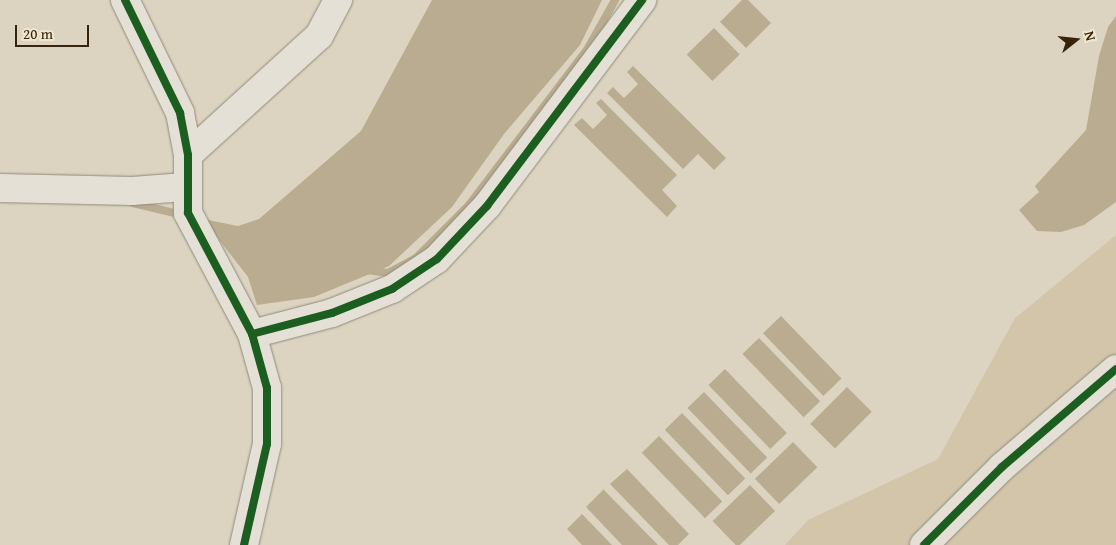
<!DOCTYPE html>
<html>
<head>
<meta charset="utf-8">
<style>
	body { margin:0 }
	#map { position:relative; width:1116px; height:545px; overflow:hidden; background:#dcd4c1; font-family:"Gentium Book Plus",serif }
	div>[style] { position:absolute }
	.green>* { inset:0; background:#d2c5aa }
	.water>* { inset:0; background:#baac90; transform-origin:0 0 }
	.stream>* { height:8px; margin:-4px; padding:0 4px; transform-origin:4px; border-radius:4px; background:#baac90 }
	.roads { filter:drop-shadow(0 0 1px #918a7c) drop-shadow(0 0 1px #918a7c) }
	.minor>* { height:28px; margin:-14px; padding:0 14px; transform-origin:14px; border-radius:14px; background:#e4e0d6 }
	.cycleway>* { height:8px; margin:-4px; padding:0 4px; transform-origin:4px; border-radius:4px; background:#1b5e20 }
	span { translate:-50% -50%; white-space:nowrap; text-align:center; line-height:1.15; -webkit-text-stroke:4px #f0e6cf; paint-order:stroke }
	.north { position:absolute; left:1051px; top:15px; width:50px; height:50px; -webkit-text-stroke:4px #f0e6cf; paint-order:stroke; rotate:74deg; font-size:14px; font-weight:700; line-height:20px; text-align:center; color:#37240a }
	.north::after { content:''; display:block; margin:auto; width:18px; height:22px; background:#37240a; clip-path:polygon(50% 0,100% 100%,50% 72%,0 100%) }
	.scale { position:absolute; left:15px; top:25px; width:74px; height:22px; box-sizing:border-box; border:2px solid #37240a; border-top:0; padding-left:6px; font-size:15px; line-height:18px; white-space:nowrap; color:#37240a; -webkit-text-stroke:4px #f0e6cf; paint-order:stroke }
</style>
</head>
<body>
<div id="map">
	<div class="green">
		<i style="clip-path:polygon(1116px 235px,1116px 545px,785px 545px,808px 520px,938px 459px,1015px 318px)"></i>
	</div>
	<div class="water">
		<i style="clip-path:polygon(432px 0,602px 0,580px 45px,504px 134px,452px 207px,389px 266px,314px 297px,257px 305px,248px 277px,203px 219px,238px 226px,259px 219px,361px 131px)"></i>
		<i style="clip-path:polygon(742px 0,748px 0,771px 23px,746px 48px,720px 22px)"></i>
		<i style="clip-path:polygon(1116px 16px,1116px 202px,1084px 225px,1061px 232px,1037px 231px,1019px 210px,1039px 192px,1035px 186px,1086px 130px,1099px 56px,1108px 27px)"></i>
		<i style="left:714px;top:28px;width:37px;height:38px;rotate:46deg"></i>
		<i style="clip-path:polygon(633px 66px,726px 158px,714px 170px,698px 154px,683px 169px,607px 93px,613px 87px,624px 98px,638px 84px,627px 72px)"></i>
		<i style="clip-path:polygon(601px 99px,677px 175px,662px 190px,677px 206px,667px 217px,574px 125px,582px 118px,593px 129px,607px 115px,596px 103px)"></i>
		<i style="left:781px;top:316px;width:87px;height:25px;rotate:46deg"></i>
		<i style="left:759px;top:338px;width:88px;height:23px;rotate:46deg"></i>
		<i style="left:725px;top:369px;width:89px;height:23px;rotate:46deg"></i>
		<i style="left:847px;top:387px;width:35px;height:52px;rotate:45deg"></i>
		<i style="left:704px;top:392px;width:91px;height:23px;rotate:46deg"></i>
		<i style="left:682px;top:413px;width:91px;height:24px;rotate:46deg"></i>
		<i style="left:659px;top:436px;width:91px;height:24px;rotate:46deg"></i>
		<i style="left:793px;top:442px;width:35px;height:53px;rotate:46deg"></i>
		<i style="clip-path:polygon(627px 469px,689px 534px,678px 545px,669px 545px,610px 484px)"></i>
		<i style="left:750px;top:485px;width:36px;height:52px;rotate:46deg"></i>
		<i style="clip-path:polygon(604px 489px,604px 490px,658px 545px,622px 545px,586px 507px)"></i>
		<i style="clip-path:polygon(582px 514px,612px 545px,582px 545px,567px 529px)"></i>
	</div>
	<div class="stream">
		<i style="left:133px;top:203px;width:46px;rotate:13.7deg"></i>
		<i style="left:367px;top:270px;width:21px;rotate:8deg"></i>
		<i style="left:388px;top:273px;width:32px;rotate:-28deg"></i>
		<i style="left:416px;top:258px;width:75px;rotate:-45deg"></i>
		<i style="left:469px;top:205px;width:197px;rotate:-52.8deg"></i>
		<i style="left:588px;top:48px;width:55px;rotate:-60.6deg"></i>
	</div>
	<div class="roads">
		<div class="minor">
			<i style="left:125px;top:0;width:126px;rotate:64deg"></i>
			<i style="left:180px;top:113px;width:43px;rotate:79.2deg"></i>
			<i style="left:188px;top:155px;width:58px;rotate:90deg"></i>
			<i style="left:188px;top:213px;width:137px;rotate:62.1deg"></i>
			<i style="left:188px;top:155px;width:177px;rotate:-42.3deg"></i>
			<i style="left:319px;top:36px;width:41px;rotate:-62.2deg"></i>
			<i style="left:0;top:188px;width:132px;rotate:1.3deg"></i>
			<i style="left:132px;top:191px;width:53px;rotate:-4.3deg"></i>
			<i style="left:244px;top:545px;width:104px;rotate:-77.2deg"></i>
			<i style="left:267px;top:444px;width:56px;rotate:-90deg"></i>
			<i style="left:267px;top:388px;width:56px;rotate:-105.5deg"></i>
			<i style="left:252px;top:334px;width:83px;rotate:-14.7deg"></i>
			<i style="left:332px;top:313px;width:65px;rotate:-21.8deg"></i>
			<i style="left:392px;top:289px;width:54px;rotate:-33.7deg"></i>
			<i style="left:437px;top:259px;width:73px;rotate:-46.7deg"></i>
			<i style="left:487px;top:206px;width:258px;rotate:-53deg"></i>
			<i style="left:924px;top:545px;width:110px;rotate:-45deg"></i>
			<i style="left:1002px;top:467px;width:150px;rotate:-40.7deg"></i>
		</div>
	</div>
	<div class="cycleway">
		<i style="left:125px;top:0;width:126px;rotate:64deg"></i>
		<i style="left:180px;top:113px;width:43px;rotate:79.2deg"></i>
		<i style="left:188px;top:155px;width:58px;rotate:90deg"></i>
		<i style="left:188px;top:213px;width:137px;rotate:62.1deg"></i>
		<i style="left:244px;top:545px;width:104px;rotate:-77.2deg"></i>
		<i style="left:267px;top:444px;width:56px;rotate:-90deg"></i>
		<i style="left:267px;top:388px;width:56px;rotate:-105.5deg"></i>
		<i style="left:252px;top:334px;width:83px;rotate:-14.7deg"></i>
		<i style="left:332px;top:313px;width:65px;rotate:-21.8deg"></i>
		<i style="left:392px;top:289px;width:54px;rotate:-33.7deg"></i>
		<i style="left:437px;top:259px;width:73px;rotate:-46.7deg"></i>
		<i style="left:487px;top:206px;width:258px;rotate:-53deg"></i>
		<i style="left:924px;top:545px;width:110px;rotate:-45deg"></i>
		<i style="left:1002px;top:467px;width:150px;rotate:-40.7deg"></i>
	</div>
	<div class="north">N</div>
	<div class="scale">20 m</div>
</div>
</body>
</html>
